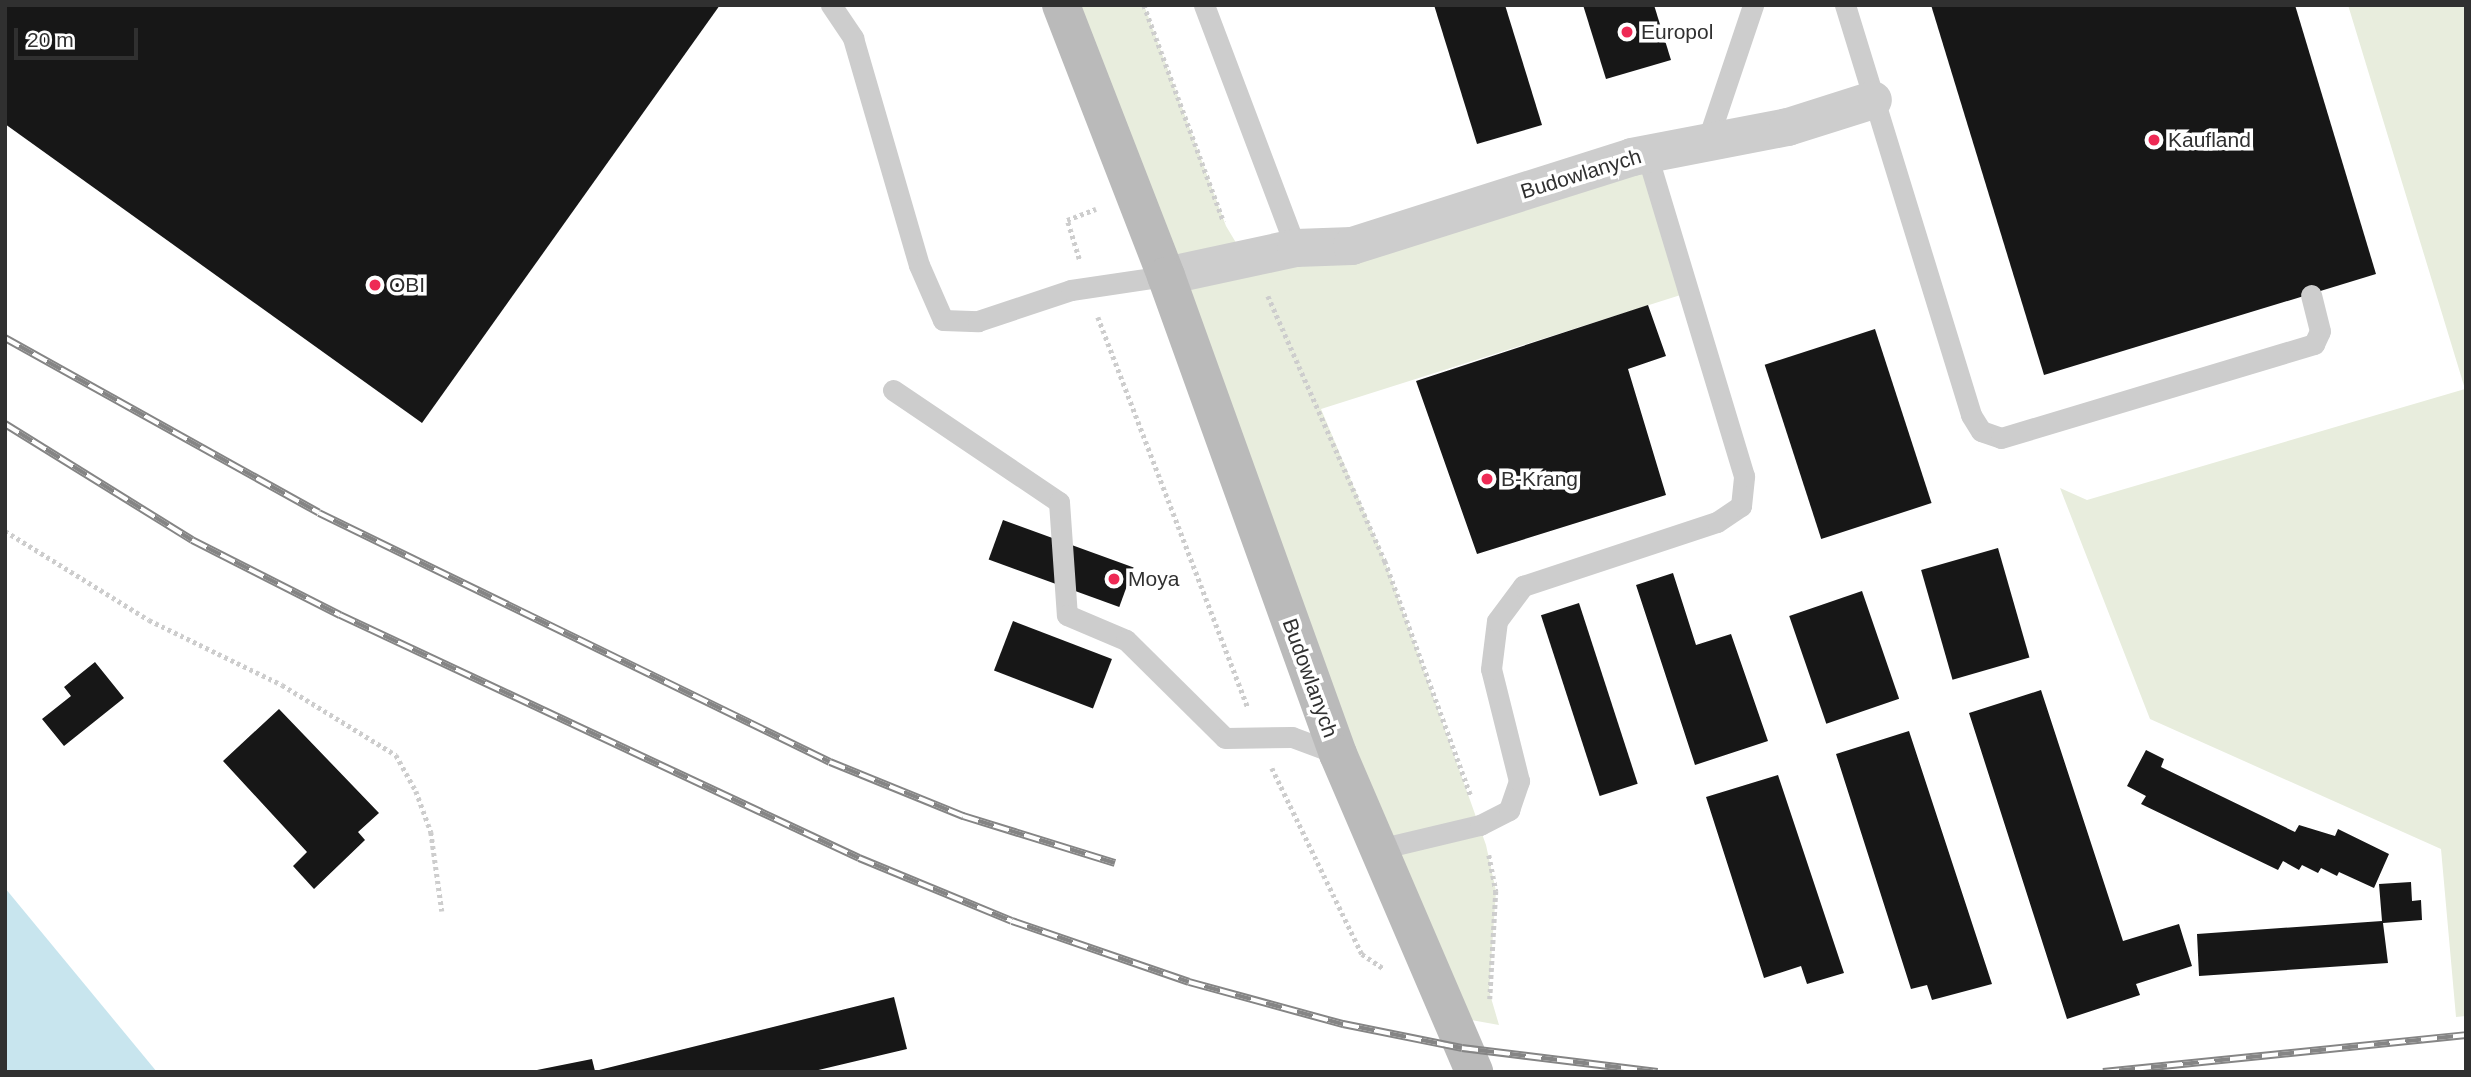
<!DOCTYPE html>
<html>
<head>
<meta charset="utf-8">
<style>
	body { margin:0 }
	#map { position:relative; width:2471px; height:1077px; overflow:hidden; background:#fff; font-family:Arial,sans-serif }
	div>[style] { position:absolute }
	.green>* { inset:0; background:#e8eddd }
	.water>* { inset:0; background:#c8e5ee }
	.building>* { inset:0; background:#171717; transform-origin:0 0 }
	.path>* { height:4.5px; margin-top:-2.25px; transform-origin:0; background:repeating-linear-gradient(90deg,#cdcdcd 0 3.5px,transparent 0 7px) }
	.service>* { height:21px; margin:-10.5px; padding:0 10.5px; transform-origin:10.5px; border-radius:10.5px; background:#cdcdcd }
	.minor>* { height:38px; margin:-19px; padding:0 19px; transform-origin:19px; border-radius:19px; background:#cdcdcd }
	.secondary>* { height:38px; margin:-19px; padding:0 19px; transform-origin:19px; border-radius:19px; background:#bababa }
	.rail>* { height:8px; margin-top:-4px; transform-origin:0; background:repeating-linear-gradient(90deg,#fff 0 16px,#858585 0 32px); box-sizing:border-box; border-block:2px solid #858585 }
	.dots>* { width:19px; height:19px; translate:-50% -50%; box-sizing:border-box; border:4px solid #fff; border-radius:50% }
	span { translate:-50% -50%; white-space:nowrap; text-align:center; line-height:1.15; -webkit-text-stroke:7px #fff; paint-order:stroke }
	.poi-label { font-size:21px; color:#303030 }
	.left { translate:0 -50%; text-align:left }
	.street-label { font-size:21px; color:#303030 }
	.frame { position:absolute; inset:0; border:7px solid #303030; pointer-events:none }
	.scale { position:absolute; left:14px; top:28px; width:124px; height:32px; box-sizing:border-box; border:4px solid #303030; border-top:0; padding-left:9px; font-size:21px; line-height:24px; white-space:nowrap; color:#303030; -webkit-text-stroke:5px #fff; paint-order:stroke }
</style>
</head>
<body>
<div id="map">
	<div class="green">
		<i style="clip-path:polygon(1065px 5px,1144px 5px,1226px 226px,1244px 256px,1647px 154px,1690px 292px,1321px 409px,1385px 561px,1486px 845px,1496px 891px,1489px 991px,1499px 1025px,1449px 1016px)"></i>
		<i style="clip-path:polygon(2348px 5px,2466px 5px,2466px 1016px,2456px 1017px,2441px 849px,2150px 719px,2060px 488px,2087px 500px,2465px 389px)"></i>
	</div>
	<div class="water">
		<i style="clip-path:polygon(5px 888px,157px 1072px,5px 1072px)"></i>
	</div>
	<div class="building">
		<i style="clip-path:polygon(5px 5px,720px 5px,422px 423px,5px 124px)"></i>
		<i style="clip-path:polygon(1434px 5px,1505px 5px,1542px 125px,1477px 144px)"></i>
		<i style="clip-path:polygon(1583px 5px,1654px 5px,1671px 60px,1606px 79px)"></i>
		<i style="clip-path:polygon(1931px 5px,2295px 5px,2376px 274px,2044px 375px)"></i>
		<i style="clip-path:polygon(1648px 305px,1666px 356px,1628px 369px,1666px 495px,1477px 554px,1416px 381px)"></i>
		<i style="left:1875px;top:329px;width:183px;height:116px;rotate:72deg"></i>
		<i style="left:1003px;top:520px;width:139px;height:42px;rotate:20deg"></i>
		<i style="left:1998px;top:548px;width:114px;height:80px;rotate:74deg"></i>
		<i style="clip-path:polygon(1673px 573px,1696px 645px,1731px 634px,1768px 741px,1695px 765px,1636px 585px)"></i>
		<i style="left:1862px;top:591px;width:114px;height:77px;rotate:71deg"></i>
		<i style="left:1579px;top:603px;width:190px;height:40px;rotate:72deg"></i>
		<i style="left:1013px;top:621px;width:106px;height:53px;rotate:21deg"></i>
		<i style="clip-path:polygon(95px 662px,124px 698px,64px 746px,42px 719px,71px 696px,64px 687px)"></i>
		<i style="clip-path:polygon(2041px 690px,2123px 941px,2179px 924px,2192px 966px,2136px 984px,2140px 995px,2067px 1019px,1969px 713px)"></i>
		<i style="clip-path:polygon(279px 709px,379px 813px,358px 832px,365px 840px,314px 889px,293px 866px,307px 852px,223px 761px)"></i>
		<i style="clip-path:polygon(1909px 731px,1992px 984px,1932px 1000px,1927px 985px,1911px 989px,1836px 754px)"></i>
		<i style="clip-path:polygon(2146px 750px,2164px 759px,2161px 767px,2295px 832px,2299px 825px,2335px 836px,2338px 829px,2389px 854px,2374px 888px,2339px 872px,2337px 876px,2321px 868px,2318px 873px,2302px 865px,2299px 870px,2283px 861px,2278px 870px,2141px 804px,2146px 796px,2127px 786px)"></i>
		<i style="clip-path:polygon(1778px 775px,1844px 973px,1807px 984px,1801px 966px,1764px 978px,1706px 797px)"></i>
		<i style="clip-path:polygon(2411px 882px,2412px 901px,2421px 900px,2422px 920px,2383px 923px,2388px 963px,2199px 976px,2197px 934px,2382px 921px,2379px 884px)"></i>
		<i style="clip-path:polygon(894px 997px,907px 1049px,810px 1072px,527px 1072px,592px 1059px,595px 1071px)"></i>
	</div>
	<div class="path">
		<i style="left:1144px;top:5px;width:231px;rotate:69.8deg"></i>
		<i style="left:1079px;top:259px;width:41px;rotate:-107.1deg"></i>
		<i style="left:1067px;top:220px;width:31px;rotate:-21deg"></i>
		<i style="left:1268px;top:296px;width:290px;rotate:66.2deg"></i>
		<i style="left:1385px;top:561px;width:250px;rotate:69.9deg"></i>
		<i style="left:1098px;top:317px;width:419px;rotate:69deg"></i>
		<i style="left:5px;top:531px;width:169px;rotate:31.7deg"></i>
		<i style="left:149px;top:620px;width:148px;rotate:26deg"></i>
		<i style="left:282px;top:685px;width:134px;rotate:31.6deg"></i>
		<i style="left:396px;top:755px;width:41px;rotate:60.9deg"></i>
		<i style="left:416px;top:791px;width:44px;rotate:69.9deg"></i>
		<i style="left:431px;top:832px;width:80px;rotate:82.1deg"></i>
		<i style="left:1272px;top:768px;width:207px;rotate:64.2deg"></i>
		<i style="left:1362px;top:954px;width:25px;rotate:34deg"></i>
		<i style="left:1489px;top:855px;width:37px;rotate:79deg"></i>
		<i style="left:1496px;top:891px;width:108px;rotate:93.2deg"></i>
	</div>
	<div class="service">
		<i style="left:831px;top:5px;width:40px;rotate:56deg"></i>
		<i style="left:853px;top:38px;width:236px;rotate:73.8deg"></i>
		<i style="left:919px;top:265px;width:60px;rotate:66.4deg"></i>
		<i style="left:943px;top:320px;width:35px;rotate:2deg"></i>
		<i style="left:978px;top:321px;width:98px;rotate:-18.4deg"></i>
		<i style="left:1071px;top:290px;width:96px;rotate:-8.4deg"></i>
		<i style="left:1204px;top:5px;width:260px;rotate:69.3deg"></i>
		<i style="left:1845px;top:5px;width:429px;rotate:72.9deg"></i>
		<i style="left:1971px;top:415px;width:19px;rotate:58deg"></i>
		<i style="left:1981px;top:431px;width:21px;rotate:19deg"></i>
		<i style="left:2001px;top:438px;width:327px;rotate:-16.7deg"></i>
		<i style="left:2314px;top:344px;width:14px;rotate:-65deg"></i>
		<i style="left:2320px;top:331px;width:37px;rotate:-104deg"></i>
		<i style="left:1707px;top:142px;width:145px;rotate:-71.4deg"></i>
		<i style="left:893px;top:390px;width:200px;rotate:34deg"></i>
		<i style="left:1059px;top:502px;width:113px;rotate:86deg"></i>
		<i style="left:1067px;top:615px;width:64px;rotate:23deg"></i>
		<i style="left:1126px;top:640px;width:139px;rotate:44.7deg"></i>
		<i style="left:1225px;top:738px;width:67px;rotate:-0.9deg"></i>
		<i style="left:1292px;top:737px;width:49px;rotate:20.3deg"></i>
		<i style="left:1379px;top:849px;width:104px;rotate:-13.4deg"></i>
		<i style="left:1480px;top:825px;width:33px;rotate:-27deg"></i>
		<i style="left:1509px;top:810px;width:31px;rotate:-71deg"></i>
		<i style="left:1519px;top:781px;width:115px;rotate:-104deg"></i>
		<i style="left:1491px;top:669px;width:48px;rotate:-82.9deg"></i>
		<i style="left:1497px;top:621px;width:44px;rotate:-53.4deg"></i>
		<i style="left:1523px;top:586px;width:204px;rotate:-18.3deg"></i>
		<i style="left:1717px;top:522px;width:29px;rotate:-34deg"></i>
		<i style="left:1741px;top:506px;width:30px;rotate:-84deg"></i>
		<i style="left:1744px;top:476px;width:336px;rotate:-106.8deg"></i>
	</div>
	<div class="minor">
		<i style="left:1166px;top:276px;width:133px;rotate:-12.2deg"></i>
		<i style="left:1296px;top:248px;width:56px;rotate:-2deg"></i>
		<i style="left:1352px;top:246px;width:294px;rotate:-17.6deg"></i>
		<i style="left:1632px;top:157px;width:159px;rotate:-10.9deg"></i>
		<i style="left:1788px;top:127px;width:89px;rotate:-17.6deg"></i>
	</div>
	<div class="secondary">
		<i style="left:1061px;top:5px;width:291px;rotate:68.8deg"></i>
		<i style="left:1166px;top:276px;width:508px;rotate:70.21deg"></i>
		<i style="left:1338px;top:754px;width:346px;rotate:66.8deg"></i>
	</div>
	<div class="rail">
		<i style="left:5px;top:338px;width:359px;rotate:29.1deg"></i>
		<i style="left:319px;top:513px;width:568px;rotate:25.98deg"></i>
		<i style="left:830px;top:762px;width:144px;rotate:22.1deg"></i>
		<i style="left:963px;top:816px;width:159px;rotate:17.2deg"></i>
		<i style="left:5px;top:424px;width:220px;rotate:31.8deg"></i>
		<i style="left:192px;top:540px;width:166px;rotate:26.9deg"></i>
		<i style="left:340px;top:615px;width:573px;rotate:25.09deg"></i>
		<i style="left:859px;top:858px;width:165px;rotate:22.4deg"></i>
		<i style="left:1012px;top:921px;width:187px;rotate:19deg"></i>
		<i style="left:1189px;top:982px;width:160px;rotate:15.3deg"></i>
		<i style="left:1343px;top:1024px;width:121px;rotate:11.4deg"></i>
		<i style="left:1462px;top:1048px;width:197px;rotate:7deg"></i>
		<i style="left:2103px;top:1072px;width:365px;rotate:-5.8deg"></i>
	</div>
	<div class="dots">
		<i style="left:1627px;top:32px;background:#ee2a55"></i>
		<i style="left:2154px;top:140px;background:#ee2a55"></i>
		<i style="left:375px;top:285px;background:#ee2a55"></i>
		<i style="left:1487px;top:479px;background:#ee2a55"></i>
		<i style="left:1114px;top:579px;background:#ee2a55"></i>
	</div>
	<div class="poi-label">
		<span class="left" style="left:1641px;top:32px">Europol</span>
		<span class="left" style="left:2168px;top:140px">Kaufland</span>
		<span class="left" style="left:389px;top:285px">OBI</span>
		<span class="left" style="left:1501px;top:479px">B-Krang</span>
		<span class="left" style="left:1128px;top:579px">Moya</span>
	</div>
	<div class="street-label">
		<span style="left:1581px;top:174px;rotate:-17deg">Budowlanych</span>
		<span style="left:1310px;top:678px;rotate:70deg">Budowlanych</span>
	</div>
	<div class="frame"></div>
	<div class="scale">20 m</div>
</div>
</body>
</html>
